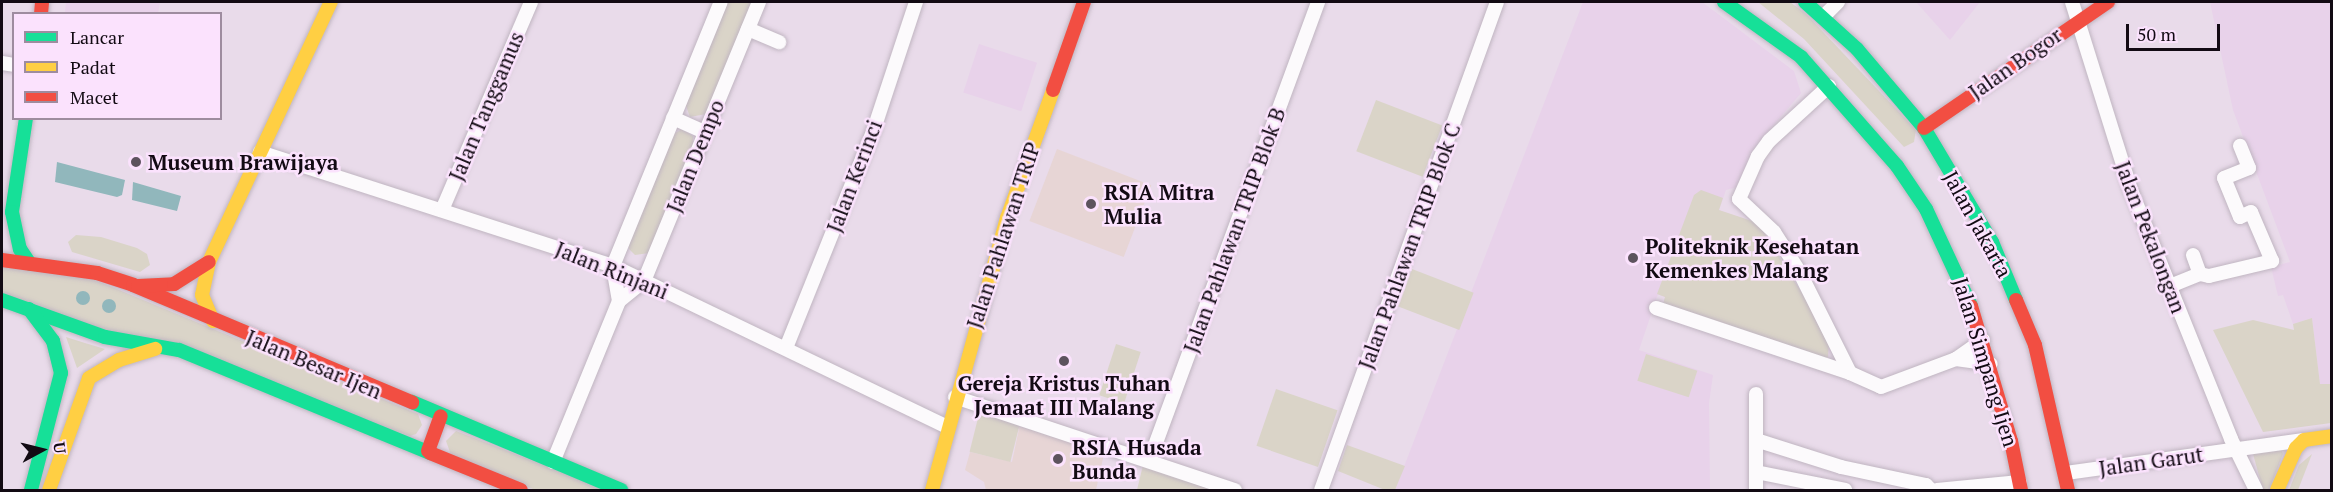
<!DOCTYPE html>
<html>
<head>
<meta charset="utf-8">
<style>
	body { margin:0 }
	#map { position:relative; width:2333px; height:492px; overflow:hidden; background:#e9dbea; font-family:"PT Serif",serif }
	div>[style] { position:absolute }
	.built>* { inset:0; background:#e8d2ea; transform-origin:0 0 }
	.industrial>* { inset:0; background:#e7d5d5; transform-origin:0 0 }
	.green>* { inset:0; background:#dad4c8; transform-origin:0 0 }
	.water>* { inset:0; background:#91b7bc }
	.round { border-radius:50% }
	.roads { filter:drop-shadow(0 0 2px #c0b5c1) drop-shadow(0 0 2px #c0b5c1) }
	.street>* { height:14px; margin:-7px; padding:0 7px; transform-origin:7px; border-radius:7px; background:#fcfafc }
	.fast>* { height:14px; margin:-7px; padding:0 7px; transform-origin:7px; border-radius:7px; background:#16e098 }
	.slow>* { height:14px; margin:-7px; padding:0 7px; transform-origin:7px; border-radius:7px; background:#ffcf43 }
	.jam>* { height:14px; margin:-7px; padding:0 7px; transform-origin:7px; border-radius:7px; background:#f24e42 }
	.dots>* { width:16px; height:16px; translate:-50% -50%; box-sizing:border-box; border:3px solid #fbe2fd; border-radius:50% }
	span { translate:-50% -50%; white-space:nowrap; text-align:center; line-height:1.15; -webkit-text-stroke:5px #fbe2fd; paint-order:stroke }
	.street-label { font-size:21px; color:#120a13 }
	.poi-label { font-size:21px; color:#120a13; font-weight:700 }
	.left { translate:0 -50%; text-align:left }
	.frame { position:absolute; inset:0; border:3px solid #120a13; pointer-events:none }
	.legend { position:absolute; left:12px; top:12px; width:210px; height:108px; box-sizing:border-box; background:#fbe2fd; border:2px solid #9e8c9f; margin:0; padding:8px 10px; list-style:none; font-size:18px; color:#120a13 }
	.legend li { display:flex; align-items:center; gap:12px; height:30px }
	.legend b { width:30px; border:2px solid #9e8c9f }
	.north { position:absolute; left:12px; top:420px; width:60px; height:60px; -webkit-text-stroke:4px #fbe2fd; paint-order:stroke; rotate:83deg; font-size:16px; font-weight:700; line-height:24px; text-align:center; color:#120a13 }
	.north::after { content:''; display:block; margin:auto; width:21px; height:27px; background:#120a13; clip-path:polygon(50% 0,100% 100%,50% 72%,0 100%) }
	.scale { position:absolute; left:2126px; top:24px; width:94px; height:27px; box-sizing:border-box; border:3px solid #120a13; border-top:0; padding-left:8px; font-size:18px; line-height:21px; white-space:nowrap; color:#120a13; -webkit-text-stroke:4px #fbe2fd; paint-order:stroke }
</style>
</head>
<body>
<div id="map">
	<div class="built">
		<i style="clip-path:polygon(66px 2px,160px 2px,158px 14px,70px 13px,65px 12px)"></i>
		<i style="clip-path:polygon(1583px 2px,1702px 2px,1794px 71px,1801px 93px,1756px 146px,1737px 187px,1726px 190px,1719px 210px,1758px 223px,1831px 351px,1828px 357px,1663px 304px,1665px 297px,1658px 294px,1639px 350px,1713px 375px,1709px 403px,1710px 490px,1395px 490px)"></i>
		<i style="clip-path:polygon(1916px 2px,1980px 2px,1950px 40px)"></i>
		<i style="clip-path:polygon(2210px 2px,2331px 2px,2331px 384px,2320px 384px,2312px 318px,2293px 324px,2283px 295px,2278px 296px,2271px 267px,2290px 262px,2233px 110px)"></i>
		<i style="left:979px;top:44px;width:61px;height:51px;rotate:18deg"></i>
	</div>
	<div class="industrial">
		<i style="left:1057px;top:149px;width:101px;height:77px;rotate:21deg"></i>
		<i style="clip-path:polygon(1020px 424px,1104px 454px,1096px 490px,986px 490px,984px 482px,965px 470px,970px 452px,1012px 462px)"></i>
	</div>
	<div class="green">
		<i style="clip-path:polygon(727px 2px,753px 2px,706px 114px,690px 117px,685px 103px)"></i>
		<i style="clip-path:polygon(1758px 2px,1790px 2px,1806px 14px,1916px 130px,1914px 142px,1904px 147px,1804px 39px)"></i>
		<i style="left:1376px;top:100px;width:71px;height:55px;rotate:21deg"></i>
		<i style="clip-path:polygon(682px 129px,693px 136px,693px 145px,649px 253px,635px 255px,629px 249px,628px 242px,672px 135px)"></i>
		<i style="clip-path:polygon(1701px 190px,1723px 198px,1719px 210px,1758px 223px,1812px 309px,1829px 342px,1828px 357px,1822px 359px,1663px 304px,1665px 297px,1657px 294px,1694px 195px)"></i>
		<i style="clip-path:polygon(76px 235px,101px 237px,137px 248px,147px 254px,150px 265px,140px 272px,72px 252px,68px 242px)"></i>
		<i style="clip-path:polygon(2px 264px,83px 275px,418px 414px,422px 425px,416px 434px,410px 436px,2px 295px)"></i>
		<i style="left:1412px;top:269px;width:66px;height:40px;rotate:21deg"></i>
		<i style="clip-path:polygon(2312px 318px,2320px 384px,2331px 384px,2331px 423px,2263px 432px,2213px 330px,2253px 320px,2294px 330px,2293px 324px)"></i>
		<i style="clip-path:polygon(66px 337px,85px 343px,105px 349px,77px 368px)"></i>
		<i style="left:1116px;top:344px;width:26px;height:54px;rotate:18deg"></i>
		<i style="left:1646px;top:354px;width:54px;height:28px;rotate:18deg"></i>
		<i style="left:1276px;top:389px;width:65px;height:60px;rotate:19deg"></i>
		<i style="left:979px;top:414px;width:42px;height:39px;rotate:14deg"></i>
		<i style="clip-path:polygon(456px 431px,607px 490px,535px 490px,451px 455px,446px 441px)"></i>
		<i style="clip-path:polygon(1347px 445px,1405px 466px,1395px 490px,1385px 490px,1338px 471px)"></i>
		<i style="clip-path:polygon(2281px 448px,2283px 454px,2269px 490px,2263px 490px,2253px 454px)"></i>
		<i style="clip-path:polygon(2312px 454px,2298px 490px,2289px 490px,2299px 465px)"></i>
		<i style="clip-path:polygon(1143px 465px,1216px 490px,1137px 490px)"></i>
	</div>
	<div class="water">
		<i style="clip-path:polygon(57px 162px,125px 180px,122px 195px,117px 197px,55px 182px)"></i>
		<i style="clip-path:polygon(133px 182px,181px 196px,177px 211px,132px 200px)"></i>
		<i class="round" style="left:76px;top:291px;width:14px;height:14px"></i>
		<i class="round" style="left:102px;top:299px;width:14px;height:14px"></i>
	</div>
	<div class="roads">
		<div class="street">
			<i style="left:2072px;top:2px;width:197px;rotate:72.6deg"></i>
			<i style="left:2131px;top:190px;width:268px;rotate:68.1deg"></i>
			<i style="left:2231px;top:439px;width:57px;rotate:63.9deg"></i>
			<i style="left:1824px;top:16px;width:20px;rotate:-45deg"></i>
			<i style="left:748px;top:29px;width:34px;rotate:23deg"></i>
			<i style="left:2px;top:63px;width:12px;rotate:9deg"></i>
			<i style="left:1829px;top:86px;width:81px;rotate:137.5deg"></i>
			<i style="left:1769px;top:141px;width:19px;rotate:126deg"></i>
			<i style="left:1758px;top:156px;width:47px;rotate:113.8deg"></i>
			<i style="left:1739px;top:199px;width:48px;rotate:43.3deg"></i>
			<i style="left:1774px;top:232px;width:46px;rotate:57.3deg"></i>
			<i style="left:1799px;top:271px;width:114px;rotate:63.4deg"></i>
			<i style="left:673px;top:118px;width:35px;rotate:24deg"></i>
			<i style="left:260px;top:152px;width:371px;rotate:17.9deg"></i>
			<i style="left:613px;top:266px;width:372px;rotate:25.7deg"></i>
			<i style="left:442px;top:210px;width:226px;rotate:-66.8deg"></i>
			<i style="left:2193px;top:255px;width:20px;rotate:70deg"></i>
			<i style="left:2170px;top:286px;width:32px;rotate:-22deg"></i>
			<i style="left:2200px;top:274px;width:9px;rotate:13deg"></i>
			<i style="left:2209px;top:276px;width:65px;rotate:-13.4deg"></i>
			<i style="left:2272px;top:261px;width:53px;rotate:-113.2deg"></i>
			<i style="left:2251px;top:212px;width:12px;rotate:156deg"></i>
			<i style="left:2240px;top:217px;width:42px;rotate:-112.3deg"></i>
			<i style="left:2224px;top:178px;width:27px;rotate:-22deg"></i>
			<i style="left:2249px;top:168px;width:24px;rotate:-112deg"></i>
			<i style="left:619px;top:301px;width:36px;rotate:-100deg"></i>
			<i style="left:613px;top:266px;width:285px;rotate:-67.8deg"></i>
			<i style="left:1656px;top:308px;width:205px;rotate:18.5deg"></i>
			<i style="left:1850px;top:373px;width:34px;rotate:24deg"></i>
			<i style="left:1881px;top:387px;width:80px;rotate:-20.5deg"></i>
			<i style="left:1956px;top:359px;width:33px;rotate:-35deg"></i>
			<i style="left:786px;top:348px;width:236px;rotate:-68.1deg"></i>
			<i style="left:874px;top:129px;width:134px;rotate:-71.7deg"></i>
			<i style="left:1956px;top:359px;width:35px;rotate:8deg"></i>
			<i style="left:955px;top:397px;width:295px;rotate:18.4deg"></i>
			<i style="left:1756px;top:440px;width:89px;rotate:17.6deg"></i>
			<i style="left:1841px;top:467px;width:87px;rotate:12deg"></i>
			<i style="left:1926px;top:485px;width:7px;rotate:45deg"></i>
			<i style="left:1150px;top:459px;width:487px;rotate:-69.8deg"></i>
			<i style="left:553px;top:462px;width:174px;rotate:-67.7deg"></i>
			<i style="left:619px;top:301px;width:32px;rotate:-39deg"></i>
			<i style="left:644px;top:281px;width:302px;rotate:-67.6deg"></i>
			<i style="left:1756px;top:472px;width:91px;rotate:11.4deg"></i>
			<i style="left:2066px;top:473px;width:240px;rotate:-7.9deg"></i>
			<i style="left:1321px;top:490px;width:519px;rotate:-70.17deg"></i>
			<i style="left:1756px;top:490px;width:96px;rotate:-90deg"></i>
			<i style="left:1937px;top:490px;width:83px;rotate:-5.5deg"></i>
		</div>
		<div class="fast">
			<i style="left:1724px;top:2px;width:95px;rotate:35.5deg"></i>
			<i style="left:1801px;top:57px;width:145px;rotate:48.6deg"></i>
			<i style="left:1897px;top:166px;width:52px;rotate:56deg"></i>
			<i style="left:1926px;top:209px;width:107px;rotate:65.1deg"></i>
			<i style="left:1805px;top:2px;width:70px;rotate:42.1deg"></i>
			<i style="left:1857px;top:49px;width:104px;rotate:49.7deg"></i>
			<i style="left:1924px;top:128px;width:133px;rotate:59.2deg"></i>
			<i style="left:1992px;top:242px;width:63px;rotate:67.5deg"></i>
			<i style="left:26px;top:118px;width:95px;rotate:98.5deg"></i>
			<i style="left:12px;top:212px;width:38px;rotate:78deg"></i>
			<i style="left:20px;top:249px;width:18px;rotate:56deg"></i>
			<i style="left:2px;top:300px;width:109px;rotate:19.8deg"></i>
			<i style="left:105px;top:337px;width:75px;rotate:10deg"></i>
			<i style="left:179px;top:350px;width:271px;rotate:22.3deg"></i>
			<i style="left:29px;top:309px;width:40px;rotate:53deg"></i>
			<i style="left:53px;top:341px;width:33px;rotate:76deg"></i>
			<i style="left:61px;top:373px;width:121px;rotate:104.4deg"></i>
			<i style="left:412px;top:402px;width:227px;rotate:22.8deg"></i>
		</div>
		<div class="slow">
			<i style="left:213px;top:321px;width:28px;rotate:-113deg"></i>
			<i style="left:202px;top:295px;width:34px;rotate:-78deg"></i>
			<i style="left:209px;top:262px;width:287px;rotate:-64.9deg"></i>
			<i style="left:49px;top:490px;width:119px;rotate:-70.3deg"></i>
			<i style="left:89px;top:378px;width:35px;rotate:-31deg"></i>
			<i style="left:119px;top:360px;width:38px;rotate:-17deg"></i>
			<i style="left:932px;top:490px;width:282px;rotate:-74.6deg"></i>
			<i style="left:1007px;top:218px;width:136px;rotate:-70.2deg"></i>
			<i style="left:2277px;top:490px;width:46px;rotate:-65.7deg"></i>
			<i style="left:2296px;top:448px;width:11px;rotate:-45deg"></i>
			<i style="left:2304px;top:440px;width:28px;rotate:-8deg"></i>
		</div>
		<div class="jam">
			<i style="left:41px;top:14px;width:12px;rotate:-85deg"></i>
			<i style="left:1053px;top:90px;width:93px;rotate:-70.6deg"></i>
			<i style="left:1924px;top:128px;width:223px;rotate:-34.4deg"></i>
			<i style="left:2px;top:260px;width:96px;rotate:7.8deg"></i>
			<i style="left:97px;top:273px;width:38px;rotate:18deg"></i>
			<i style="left:133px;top:285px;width:303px;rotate:22.8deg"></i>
			<i style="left:138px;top:286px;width:36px;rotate:-3deg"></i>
			<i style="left:174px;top:284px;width:41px;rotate:-32.2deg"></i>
			<i style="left:2016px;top:300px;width:49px;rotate:67.1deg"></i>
			<i style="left:2035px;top:345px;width:149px;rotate:77.2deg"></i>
			<i style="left:1971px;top:306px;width:141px;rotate:73.5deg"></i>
			<i style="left:2011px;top:441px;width:50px;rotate:78.5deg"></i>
			<i style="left:428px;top:451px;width:37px;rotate:-70deg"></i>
			<i style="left:430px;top:453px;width:98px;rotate:22.1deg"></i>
		</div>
	</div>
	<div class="dots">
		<i style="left:136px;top:162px;background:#5d535e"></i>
		<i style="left:1091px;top:204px;background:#5d535e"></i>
		<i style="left:1633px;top:258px;background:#5d535e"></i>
		<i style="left:1064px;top:361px;background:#5d535e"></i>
		<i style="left:1058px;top:459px;background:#5d535e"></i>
	</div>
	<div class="street-label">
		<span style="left:2015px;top:63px;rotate:-35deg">Jalan Bogor</span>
		<span style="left:486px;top:106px;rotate:-67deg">Jalan Tanggamus</span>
		<span style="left:695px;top:156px;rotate:-68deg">Jalan Dempo</span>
		<span style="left:854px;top:176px;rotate:-69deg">Jalan Kerinci</span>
		<span style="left:1978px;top:224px;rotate:61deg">Jalan Jakarta</span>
		<span style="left:1234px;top:230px;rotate:-70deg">Jalan Pahlawan TRIP Blok B</span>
		<span style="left:1003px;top:235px;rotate:-72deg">Jalan Pahlawan TRIP</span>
		<span style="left:2151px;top:237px;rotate:69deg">Jalan Pekalongan</span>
		<span style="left:1409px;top:246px;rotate:-70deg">Jalan Pahlawan TRIP Blok C</span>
		<span style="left:612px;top:270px;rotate:22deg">Jalan Rinjani</span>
		<span style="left:1986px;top:362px;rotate:73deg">Jalan Simpang Ijen</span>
		<span style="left:314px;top:364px;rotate:23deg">Jalan Besar Ijen</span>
		<span style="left:2151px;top:461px;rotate:-8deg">Jalan Garut</span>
	</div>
	<div class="poi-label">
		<span class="left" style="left:148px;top:162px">Museum Brawijaya</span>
		<span class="left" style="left:1104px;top:204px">RSIA Mitra<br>Mulia</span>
		<span class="left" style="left:1645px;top:258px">Politeknik Kesehatan<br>Kemenkes Malang</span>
		<span style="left:1064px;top:395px">Gereja Kristus Tuhan<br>Jemaat III Malang</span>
		<span class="left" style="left:1072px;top:459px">RSIA Husada<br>Bunda</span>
	</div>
	<div class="frame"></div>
	<ul class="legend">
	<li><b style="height:8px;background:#16e098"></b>Lancar</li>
	<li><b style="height:8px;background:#ffcf43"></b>Padat</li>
	<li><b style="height:8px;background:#f24e42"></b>Macet</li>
	</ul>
	<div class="north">U</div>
	<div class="scale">50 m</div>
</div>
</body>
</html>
